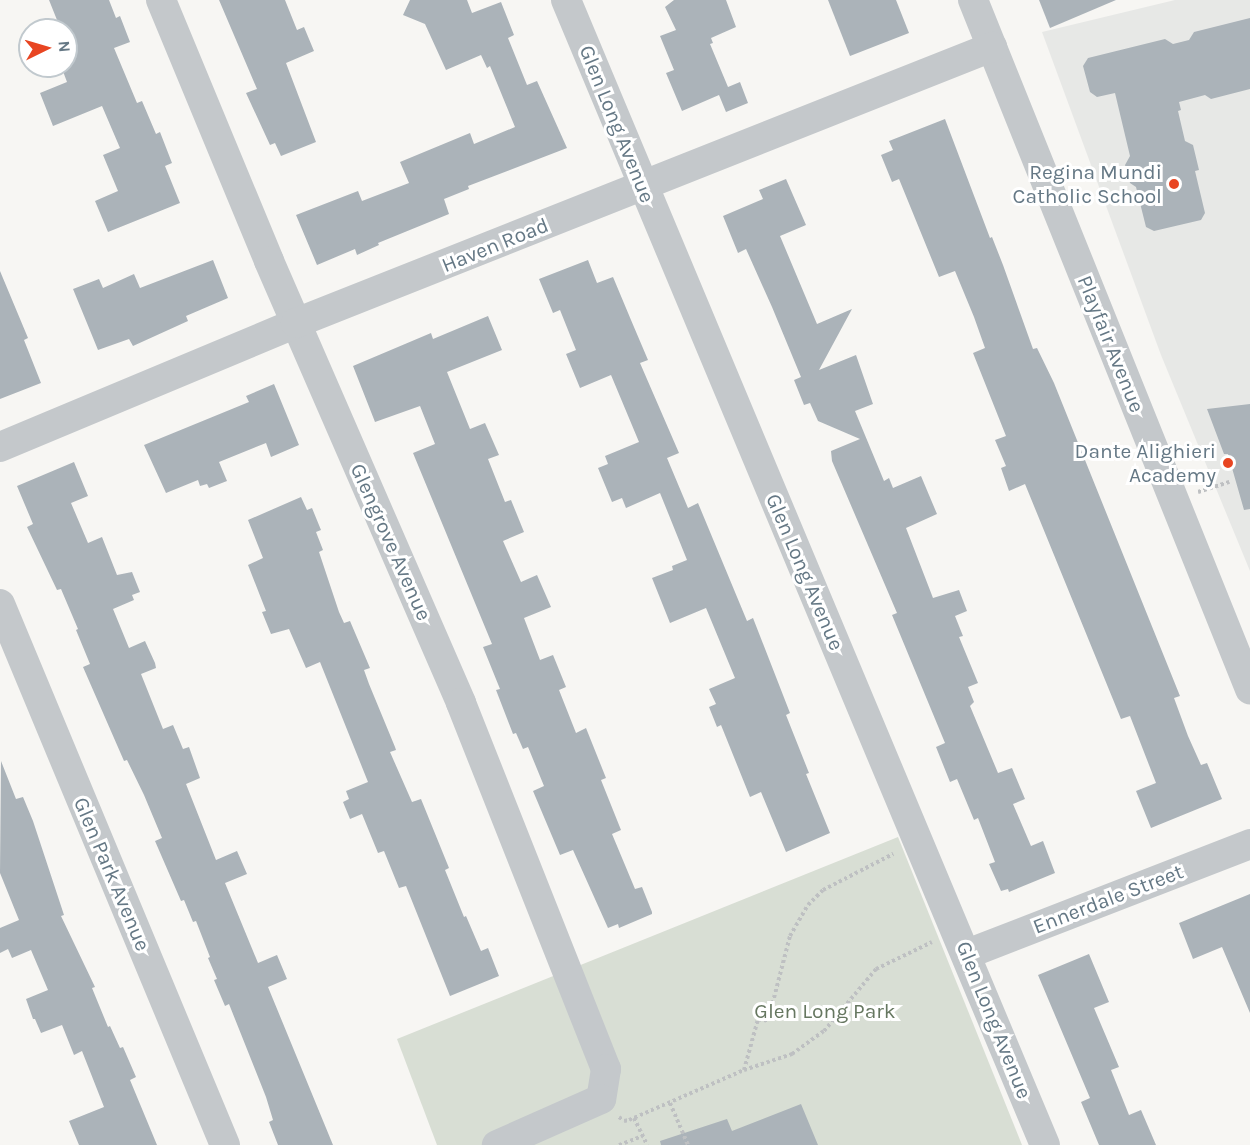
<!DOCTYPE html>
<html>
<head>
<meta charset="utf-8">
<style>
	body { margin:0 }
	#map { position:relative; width:1250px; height:1145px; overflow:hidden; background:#f7f6f3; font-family:Karla,sans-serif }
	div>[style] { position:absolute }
	.built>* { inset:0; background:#e7e8e6 }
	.green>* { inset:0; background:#d8ded4 }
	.building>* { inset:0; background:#abb3b9 }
	.path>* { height:4px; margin-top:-2px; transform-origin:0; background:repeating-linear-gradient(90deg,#bec0c2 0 3px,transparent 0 6px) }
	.street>* { height:30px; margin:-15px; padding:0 15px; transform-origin:15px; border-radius:15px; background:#c4c8cb }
	.dots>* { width:16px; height:16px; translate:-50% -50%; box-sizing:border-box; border:3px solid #fff; border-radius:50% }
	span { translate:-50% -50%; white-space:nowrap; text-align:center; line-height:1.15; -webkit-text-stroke:6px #fff; paint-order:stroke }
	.street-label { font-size:21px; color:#657885 }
	.poi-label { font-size:21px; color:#657885 }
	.right { translate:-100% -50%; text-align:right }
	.park-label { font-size:21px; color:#667760 }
	.north { position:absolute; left:18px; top:18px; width:60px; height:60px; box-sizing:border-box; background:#fff; border:2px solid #c1c9ce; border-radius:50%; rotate:85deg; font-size:16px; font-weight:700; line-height:24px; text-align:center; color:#657885 }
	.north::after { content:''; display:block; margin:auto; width:21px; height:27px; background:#e84522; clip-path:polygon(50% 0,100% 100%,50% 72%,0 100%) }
</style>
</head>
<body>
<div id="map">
	<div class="built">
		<i style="clip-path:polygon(1175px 0,1250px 0,1250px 571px,1161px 355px,1042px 32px)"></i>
	</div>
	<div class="green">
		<i style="clip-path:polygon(898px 837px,1022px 1145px,437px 1145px,397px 1039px)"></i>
	</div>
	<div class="building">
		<i style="clip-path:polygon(49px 0,109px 0,116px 18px,120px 16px,130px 42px,114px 48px,137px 103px,142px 101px,156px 134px,160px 132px,172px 163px,165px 166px,180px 203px,108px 232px,95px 201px,118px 191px,103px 155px,120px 148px,102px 106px,53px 126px,40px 93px,67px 82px,61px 66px,66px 66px,66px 30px,61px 30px)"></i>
		<i style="clip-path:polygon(219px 0,285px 0,297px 30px,304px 27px,314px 51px,286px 63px,316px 142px,281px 156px,275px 143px,270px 145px,246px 93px,257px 89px)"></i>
		<i style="clip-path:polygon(410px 0,467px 0,472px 13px,501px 2px,514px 35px,508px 38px,527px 85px,537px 81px,567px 148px,468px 186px,469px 189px,444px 199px,449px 214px,378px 243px,379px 245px,357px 255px,355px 249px,317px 265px,296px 215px,358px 191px,362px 201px,409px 183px,400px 162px,470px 133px,474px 144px,515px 127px,490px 66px,487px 68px,481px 55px,446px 70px,425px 24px,403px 15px)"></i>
		<i style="clip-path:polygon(674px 0,726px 0,736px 27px,711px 38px,713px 43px,710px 44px,728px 87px,740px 82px,748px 103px,726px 112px,719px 95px,682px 111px,666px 73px,674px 70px,660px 36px,676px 30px,665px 7px)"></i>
		<i style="clip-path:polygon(828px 0,896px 0,909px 33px,850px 56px)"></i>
		<i style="clip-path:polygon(1039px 0,1116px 0,1050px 28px)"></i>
		<i style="clip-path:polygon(1250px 18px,1250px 89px,1211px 99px,1205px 95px,1179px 102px,1181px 110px,1178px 111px,1185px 141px,1193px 145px,1199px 170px,1195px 171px,1205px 213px,1201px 220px,1154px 231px,1146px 227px,1136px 187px,1130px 183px,1125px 165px,1130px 156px,1115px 93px,1097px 97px,1090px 92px,1083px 66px,1088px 58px,1165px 39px,1173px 44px,1189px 40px,1194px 32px)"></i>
		<i style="clip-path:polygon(945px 119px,990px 238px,992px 237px,1003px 265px,1033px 349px,1037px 348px,1054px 383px,1180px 696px,1174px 698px,1188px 736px,1201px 765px,1207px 763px,1222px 799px,1151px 828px,1136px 791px,1156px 783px,1130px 716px,1121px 719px,1025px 484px,1009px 491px,1001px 468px,1006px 466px,995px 440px,1006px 436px,973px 353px,985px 348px,974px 317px,955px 271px,939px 277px,899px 179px,892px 182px,881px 155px,893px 150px,889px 141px)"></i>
		<i style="clip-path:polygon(786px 179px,806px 225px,780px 236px,817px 324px,852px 309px,819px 370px,856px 355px,873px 404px,855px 411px,884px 481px,889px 478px,893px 488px,921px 476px,937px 514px,906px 528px,933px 598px,959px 590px,967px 611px,955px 616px,963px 636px,959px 637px,978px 683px,968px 687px,974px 702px,970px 706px,998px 773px,1012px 768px,1025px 799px,1013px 804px,1031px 846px,1043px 841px,1055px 873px,1009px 892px,1008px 889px,1001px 891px,989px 864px,995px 862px,978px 818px,974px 820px,957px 779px,950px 782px,936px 747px,945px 743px,892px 615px,897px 613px,832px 461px,831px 451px,860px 439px,818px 421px,810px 403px,804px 405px,794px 380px,801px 377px,772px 307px,746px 249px,738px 253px,723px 216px,763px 199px,759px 190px)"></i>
		<i style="clip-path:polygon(213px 260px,228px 298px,186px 316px,188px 321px,133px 346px,129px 339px,98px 350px,73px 289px,99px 279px,103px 288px,134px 274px,140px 288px)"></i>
		<i style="clip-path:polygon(588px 260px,597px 283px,613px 277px,631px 320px,648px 360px,640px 363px,679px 453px,667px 458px,688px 508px,698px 503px,747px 621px,753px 618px,790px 713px,786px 715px,809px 773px,806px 774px,830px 833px,786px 852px,761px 792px,750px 797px,721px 725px,717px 727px,709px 707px,716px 704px,709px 689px,735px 678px,706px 608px,670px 623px,652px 578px,673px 570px,672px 566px,687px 560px,660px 493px,626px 508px,622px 498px,612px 502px,598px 468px,608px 464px,605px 456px,639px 442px,611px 375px,580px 388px,566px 354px,576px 350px,560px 310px,553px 313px,539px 279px)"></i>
		<i style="clip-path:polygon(0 271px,28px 338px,24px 340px,41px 383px,0 399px)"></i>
		<i style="clip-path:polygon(488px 316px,502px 350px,447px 372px,470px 429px,485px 423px,499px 455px,488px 459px,505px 502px,511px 500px,524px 532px,503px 541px,521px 582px,537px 575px,551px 607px,524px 618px,540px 660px,553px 655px,566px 687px,559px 690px,576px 733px,586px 728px,606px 778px,601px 780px,621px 830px,612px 834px,635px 889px,642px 887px,652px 912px,652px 914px,619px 928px,618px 924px,608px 928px,573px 850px,560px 855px,533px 791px,544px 786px,528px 747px,523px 749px,516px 733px,513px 734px,496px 690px,500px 689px,483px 647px,492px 644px,413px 453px,435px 444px,420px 406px,375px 422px,353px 366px,431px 333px,433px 339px)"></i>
		<i style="clip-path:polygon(274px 384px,299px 445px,271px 457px,266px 443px,219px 462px,227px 481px,209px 488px,207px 484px,200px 486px,198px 480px,166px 493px,144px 445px,249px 402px,246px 396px)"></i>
		<i style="clip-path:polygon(1250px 404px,1250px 509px,1244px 510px,1228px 454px,1224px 454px,1207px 409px)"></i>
		<i style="clip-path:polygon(74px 462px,88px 496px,71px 503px,88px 543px,102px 537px,117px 575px,132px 572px,140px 592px,132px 595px,134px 600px,113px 609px,129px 648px,145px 641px,155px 663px,156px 668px,141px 674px,163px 729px,173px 725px,183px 749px,189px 747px,200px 778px,186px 784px,216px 860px,237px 851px,247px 874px,225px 883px,258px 963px,277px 955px,287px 979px,268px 987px,333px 1145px,278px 1145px,269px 1122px,273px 1120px,266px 1097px,229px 1004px,225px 1006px,214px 980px,217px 979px,208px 958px,210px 957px,196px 921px,193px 922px,184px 900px,181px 901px,155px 841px,162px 838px,144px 795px,127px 760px,124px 761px,83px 667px,90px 664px,76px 630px,78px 629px,61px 589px,57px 590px,27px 527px,33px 524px,17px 486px)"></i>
		<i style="clip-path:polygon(301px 497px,307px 510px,312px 508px,321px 530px,316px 532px,323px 550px,319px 552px,339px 612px,344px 623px,350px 621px,370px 668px,364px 670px,369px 684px,395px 747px,396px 750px,390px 752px,412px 802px,421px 799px,449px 868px,445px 870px,464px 917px,466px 916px,481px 951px,488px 948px,499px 976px,450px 996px,406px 886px,399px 888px,384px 851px,378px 853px,362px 814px,350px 819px,343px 802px,349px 799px,346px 791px,368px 782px,320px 662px,306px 668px,289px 629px,271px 634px,262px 612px,266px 611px,248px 565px,263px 558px,248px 520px)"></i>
		<i style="clip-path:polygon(1px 761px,16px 799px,23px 797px,33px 821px,64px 915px,61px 916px,95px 987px,92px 988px,108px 1027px,110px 1026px,120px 1048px,123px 1047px,136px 1077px,130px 1080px,157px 1145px,79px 1145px,69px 1121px,104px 1107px,82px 1051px,74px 1055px,62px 1025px,41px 1033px,35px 1019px,33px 1019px,26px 999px,48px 990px,31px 950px,12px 958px,8px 949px,0 953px,0 928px,19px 920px,0 873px)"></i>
		<i style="clip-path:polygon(1250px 894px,1250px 1013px,1222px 947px,1193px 959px,1179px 923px)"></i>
		<i style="clip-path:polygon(1089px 954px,1109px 1002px,1094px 1008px,1119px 1067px,1111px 1070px,1129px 1115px,1141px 1110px,1156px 1145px,1099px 1145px,1081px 1102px,1090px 1098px,1038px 975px)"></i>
		<i style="clip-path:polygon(801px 1104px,818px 1145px,661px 1145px,660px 1141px,727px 1119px,732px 1131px)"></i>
	</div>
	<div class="path">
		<i style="left:1198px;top:492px;width:33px;rotate:-18deg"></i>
		<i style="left:744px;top:1070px;width:53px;rotate:-74.6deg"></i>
		<i style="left:758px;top:1019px;width:10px;rotate:11deg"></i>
		<i style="left:768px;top:1021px;width:88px;rotate:-75.5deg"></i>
		<i style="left:790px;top:936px;width:36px;rotate:-60deg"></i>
		<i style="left:808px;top:905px;width:21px;rotate:-45deg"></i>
		<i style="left:823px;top:890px;width:79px;rotate:-27.2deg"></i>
		<i style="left:670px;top:1103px;width:46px;rotate:66.8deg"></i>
		<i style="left:619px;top:1117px;width:6px;rotate:39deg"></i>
		<i style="left:624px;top:1121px;width:5px;rotate:-11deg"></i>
		<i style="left:629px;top:1120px;width:125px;rotate:-23.5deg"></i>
		<i style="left:744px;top:1070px;width:51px;rotate:-18.4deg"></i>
		<i style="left:792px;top:1054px;width:39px;rotate:-36deg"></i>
		<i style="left:824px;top:1031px;width:81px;rotate:-50deg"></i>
		<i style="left:876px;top:969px;width:62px;rotate:-25.7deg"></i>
		<i style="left:634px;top:1118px;width:30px;rotate:64deg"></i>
		<i style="left:619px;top:1145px;width:25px;rotate:-21deg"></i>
	</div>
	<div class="street">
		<i style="left:161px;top:0;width:282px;rotate:67.5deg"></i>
		<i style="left:269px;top:261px;width:482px;rotate:66.5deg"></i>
		<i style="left:461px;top:703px;width:394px;rotate:68.4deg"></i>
		<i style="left:606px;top:1069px;width:30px;rotate:99deg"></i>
		<i style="left:601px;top:1099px;width:114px;rotate:156.1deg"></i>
		<i style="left:566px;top:0;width:1241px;rotate:67.3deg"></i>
		<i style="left:973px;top:0;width:743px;rotate:68.1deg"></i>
		<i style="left:0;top:447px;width:321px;rotate:-22.7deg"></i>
		<i style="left:296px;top:323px;width:749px;rotate:-21.63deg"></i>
		<i style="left:0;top:604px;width:586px;rotate:67.42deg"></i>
		<i style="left:967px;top:954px;width:304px;rotate:-21.2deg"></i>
	</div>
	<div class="dots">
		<i style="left:1174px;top:184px;background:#e84522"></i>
		<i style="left:1228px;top:463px;background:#e84522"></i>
	</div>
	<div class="street-label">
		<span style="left:617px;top:124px;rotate:68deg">Glen Long Avenue</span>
		<span style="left:495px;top:245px;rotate:-22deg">Haven Road</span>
		<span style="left:1111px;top:344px;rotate:68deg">Playfair Avenue</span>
		<span style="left:391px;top:542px;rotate:66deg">Glengrove Avenue</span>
		<span style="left:805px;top:572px;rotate:67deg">Glen Long Avenue</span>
		<span style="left:112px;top:874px;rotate:67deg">Glen Park Avenue</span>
		<span style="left:1108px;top:899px;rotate:-21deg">Ennerdale Street</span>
		<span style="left:994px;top:1020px;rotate:68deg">Glen Long Avenue</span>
	</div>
	<div class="poi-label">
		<span class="right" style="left:1162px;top:184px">Regina Mundi<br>Catholic School</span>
		<span class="right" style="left:1216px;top:463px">Dante Alighieri<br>Academy</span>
	</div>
	<div class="park-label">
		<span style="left:825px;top:1011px">Glen Long Park</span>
	</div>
	<div class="north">N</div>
</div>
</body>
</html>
